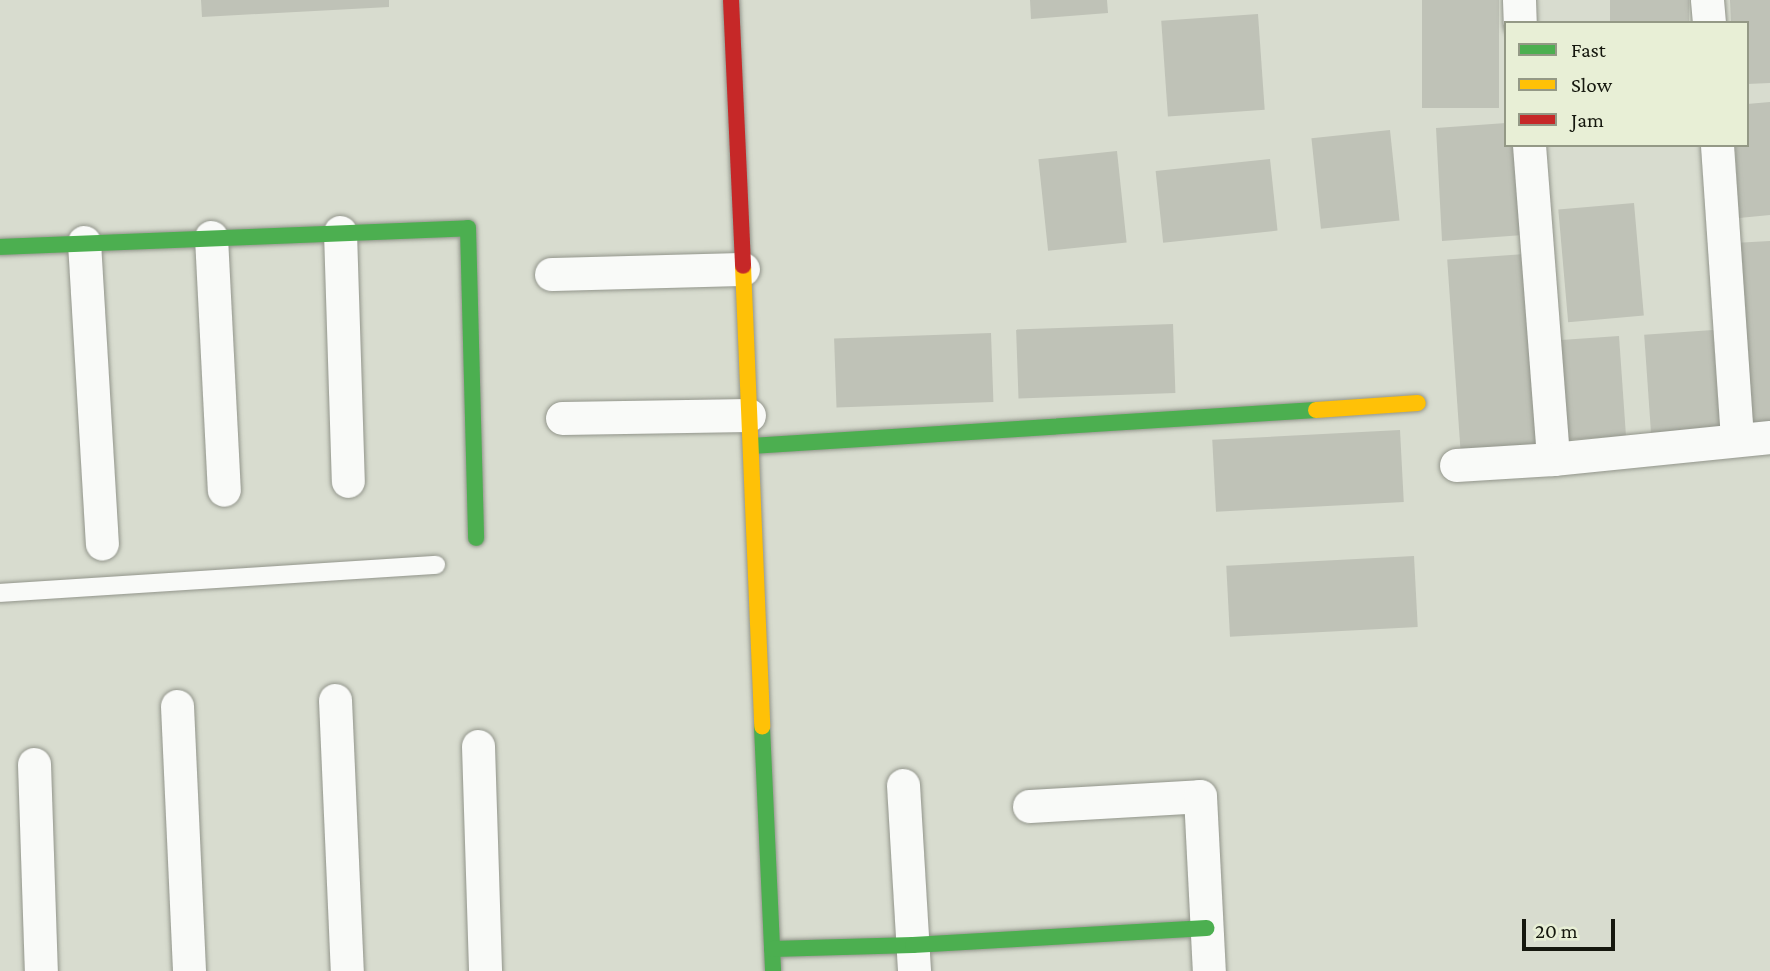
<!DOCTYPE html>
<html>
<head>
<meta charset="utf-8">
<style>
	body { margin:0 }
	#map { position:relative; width:1770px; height:971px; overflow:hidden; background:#d8dccf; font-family:"Crimson Pro",serif }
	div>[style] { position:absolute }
	.building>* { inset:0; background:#bfc2b7; transform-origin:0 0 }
	.roads { filter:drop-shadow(0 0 2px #92958b) drop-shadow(0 0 2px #92958b) }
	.lane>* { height:18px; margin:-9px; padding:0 9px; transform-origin:9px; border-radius:9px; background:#f9faf8 }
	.street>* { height:33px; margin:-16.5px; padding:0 16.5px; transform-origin:16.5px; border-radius:16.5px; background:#f9faf8 }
	.fast>* { height:16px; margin:-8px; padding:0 8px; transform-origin:8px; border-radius:8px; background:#4caf50 }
	.slow>* { height:16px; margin:-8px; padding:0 8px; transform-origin:8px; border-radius:8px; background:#ffc107 }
	.jam>* { height:16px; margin:-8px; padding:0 8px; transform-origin:8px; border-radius:8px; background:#c62828 }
	span { translate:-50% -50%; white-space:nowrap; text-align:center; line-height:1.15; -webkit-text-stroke:6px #e8efd6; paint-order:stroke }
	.legend { position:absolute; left:1504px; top:21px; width:245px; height:126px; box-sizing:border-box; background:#e8efd6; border:2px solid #949986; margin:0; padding:9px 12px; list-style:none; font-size:21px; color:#15170e }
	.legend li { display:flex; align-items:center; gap:14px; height:35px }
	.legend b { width:35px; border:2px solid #949986 }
	.scale { position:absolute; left:1522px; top:919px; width:93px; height:32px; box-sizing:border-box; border:4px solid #15170e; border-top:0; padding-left:9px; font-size:21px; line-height:24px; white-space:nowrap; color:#15170e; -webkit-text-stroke:5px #e8efd6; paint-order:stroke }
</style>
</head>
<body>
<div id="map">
	<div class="building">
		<i style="clip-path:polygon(201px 0,389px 0,389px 7px,202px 17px)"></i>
		<i style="clip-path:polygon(1030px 0,1107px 0,1108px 13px,1031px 19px)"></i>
		<i style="left:1422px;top:0;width:77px;height:108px"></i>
		<i style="left:1610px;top:0;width:79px;height:23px"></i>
		<i style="clip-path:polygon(1730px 0,1770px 0,1770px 83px,1747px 84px,1747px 23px,1731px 23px)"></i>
		<i style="left:1258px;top:14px;width:96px;height:97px;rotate:86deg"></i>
		<i style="clip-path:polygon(1770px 102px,1770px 215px,1739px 218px,1735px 145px,1747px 145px,1747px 104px)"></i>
		<i style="clip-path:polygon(1506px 123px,1506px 145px,1515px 145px,1523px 235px,1442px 241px,1436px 128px)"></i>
		<i style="left:1390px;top:130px;width:91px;height:79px;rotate:84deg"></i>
		<i style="left:1117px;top:151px;width:92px;height:79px;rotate:84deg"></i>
		<i style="left:1270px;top:159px;width:72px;height:115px;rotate:84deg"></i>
		<i style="left:1634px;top:203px;width:113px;height:76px;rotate:85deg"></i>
		<i style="clip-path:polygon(1770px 241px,1770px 428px,1748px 430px,1734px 243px)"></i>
		<i style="left:1525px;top:254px;width:191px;height:78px;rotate:86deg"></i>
		<i style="left:1173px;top:324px;width:69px;height:157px;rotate:88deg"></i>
		<i style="left:1713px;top:330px;width:99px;height:69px;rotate:86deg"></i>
		<i style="left:991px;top:333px;width:69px;height:157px;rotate:88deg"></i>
		<i style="left:1619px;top:336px;width:100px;height:69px;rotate:86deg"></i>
		<i style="left:1400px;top:430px;width:72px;height:188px;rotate:87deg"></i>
		<i style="left:1414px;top:556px;width:71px;height:188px;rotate:87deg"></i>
	</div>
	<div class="roads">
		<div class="lane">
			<i style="left:0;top:593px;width:437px;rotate:-3.7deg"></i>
		</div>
		<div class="street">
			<i style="left:1519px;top:0;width:23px;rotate:88deg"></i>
			<i style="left:1707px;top:0;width:23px;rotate:85deg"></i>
			<i style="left:1529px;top:145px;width:315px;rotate:85.6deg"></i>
			<i style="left:1717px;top:145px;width:294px;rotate:86.1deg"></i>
			<i style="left:340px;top:232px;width:249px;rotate:88.2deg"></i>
			<i style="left:211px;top:237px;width:253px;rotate:87.1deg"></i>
			<i style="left:84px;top:242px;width:302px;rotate:86.6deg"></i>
			<i style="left:551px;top:274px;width:192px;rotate:-1.5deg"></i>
			<i style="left:562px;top:418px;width:187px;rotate:-0.9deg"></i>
			<i style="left:1456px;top:465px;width:97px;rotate:-3.5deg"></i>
			<i style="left:1553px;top:459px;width:218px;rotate:-5.8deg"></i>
			<i style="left:335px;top:700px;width:271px;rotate:87.5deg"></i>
			<i style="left:177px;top:706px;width:265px;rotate:87.4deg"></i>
			<i style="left:478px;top:746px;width:225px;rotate:88.2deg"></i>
			<i style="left:34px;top:764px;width:207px;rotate:88.1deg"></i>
			<i style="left:903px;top:785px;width:186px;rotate:86.6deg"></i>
			<i style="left:1029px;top:806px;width:171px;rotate:-3.3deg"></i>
			<i style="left:1200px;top:796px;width:175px;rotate:87.1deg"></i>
		</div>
		<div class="fast">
			<i style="left:0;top:247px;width:468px;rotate:-2.3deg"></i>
			<i style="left:468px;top:228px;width:310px;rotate:88.5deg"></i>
			<i style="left:751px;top:446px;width:566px;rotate:-3.65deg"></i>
			<i style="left:762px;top:727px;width:244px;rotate:87.4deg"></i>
			<i style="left:772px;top:949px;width:141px;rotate:-1.6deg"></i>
			<i style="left:913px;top:945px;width:294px;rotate:-3.3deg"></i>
		</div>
		<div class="slow">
			<i style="left:743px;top:266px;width:461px;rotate:87.6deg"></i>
			<i style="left:1316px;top:410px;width:102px;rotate:-3.9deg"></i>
		</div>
		<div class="jam">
			<i style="left:731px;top:0;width:266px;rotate:87.4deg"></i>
		</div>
	</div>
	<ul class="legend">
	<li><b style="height:9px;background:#4caf50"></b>Fast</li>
	<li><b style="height:9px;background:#ffc107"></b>Slow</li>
	<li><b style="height:9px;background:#c62828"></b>Jam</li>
	</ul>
	<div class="scale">20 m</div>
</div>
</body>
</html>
